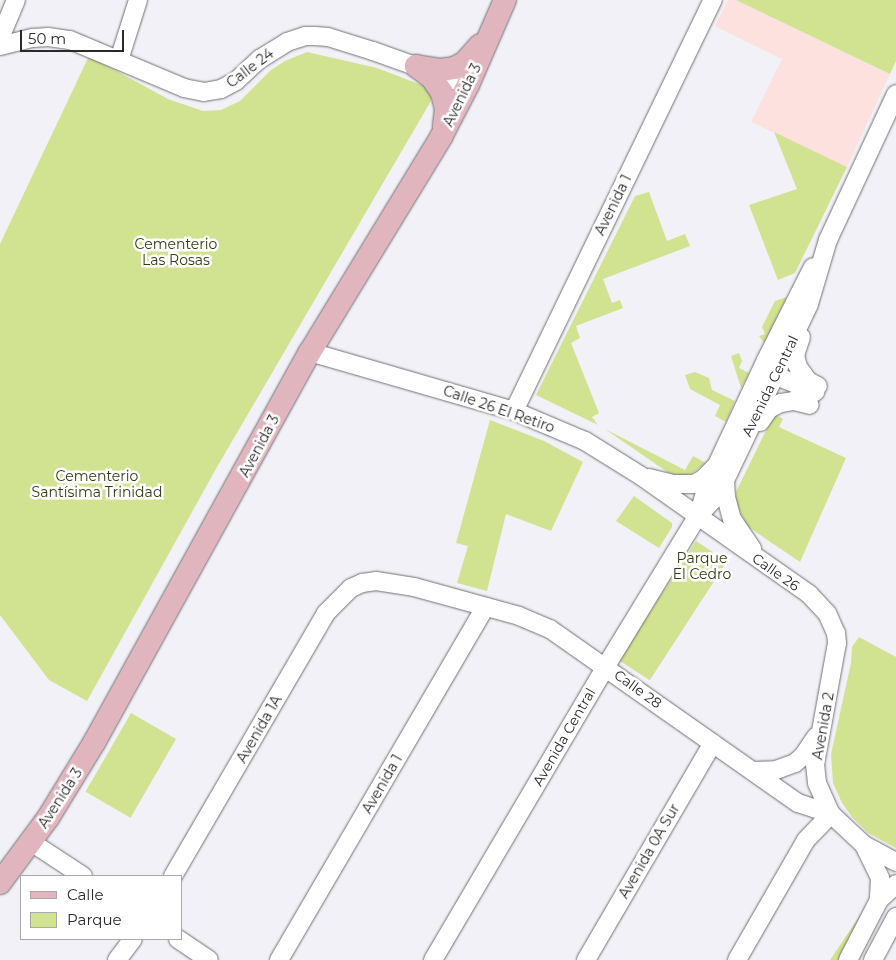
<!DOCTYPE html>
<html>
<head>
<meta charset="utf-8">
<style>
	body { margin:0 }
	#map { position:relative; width:896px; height:960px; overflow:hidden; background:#f2f1f7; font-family:Montserrat,sans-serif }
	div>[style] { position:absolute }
	.education>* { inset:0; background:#fce1de }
	.green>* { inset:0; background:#d1e291; transform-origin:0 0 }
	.roads { filter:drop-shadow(0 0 1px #717075) drop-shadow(0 0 1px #717075) }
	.minor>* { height:18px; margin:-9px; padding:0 9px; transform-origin:9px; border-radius:9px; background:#fff }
	.major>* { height:22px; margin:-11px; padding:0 11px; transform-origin:11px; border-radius:11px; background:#e0b5be }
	span { translate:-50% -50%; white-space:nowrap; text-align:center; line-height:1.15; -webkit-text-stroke:5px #fff; paint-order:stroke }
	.street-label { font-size:14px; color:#29282b }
	.park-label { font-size:14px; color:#343b13 }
	.legend { position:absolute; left:20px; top:875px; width:162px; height:65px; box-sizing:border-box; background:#fff; border:1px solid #a9a9aa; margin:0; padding:6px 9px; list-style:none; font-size:15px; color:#29282b }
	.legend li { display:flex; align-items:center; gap:10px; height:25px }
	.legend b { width:25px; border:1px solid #a9a9aa }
	.scale { position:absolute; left:20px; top:30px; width:104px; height:22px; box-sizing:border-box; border:2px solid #29282b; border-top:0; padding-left:6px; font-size:15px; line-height:18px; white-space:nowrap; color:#29282b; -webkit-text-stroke:4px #fff; paint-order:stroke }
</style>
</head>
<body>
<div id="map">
	<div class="education">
		<i style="clip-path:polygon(728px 0,736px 0,890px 74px,847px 167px,751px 122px,782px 59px,715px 26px)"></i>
	</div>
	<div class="green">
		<i style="clip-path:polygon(736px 0,896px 0,896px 61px,890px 74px)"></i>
		<i style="clip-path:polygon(307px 52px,377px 68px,424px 86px,431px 95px,431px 101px,217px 467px,87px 701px,49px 680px,0 615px,0 244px,89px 56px,168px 99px,203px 111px,221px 110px,240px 101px,271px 70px,285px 61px)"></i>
		<i style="clip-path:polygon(774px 132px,847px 167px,795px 273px,778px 280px,749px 205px,797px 189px)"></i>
		<i style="clip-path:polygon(649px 192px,667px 241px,685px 234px,690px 246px,603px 279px,612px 303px,620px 300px,623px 308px,576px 326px,580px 338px,571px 343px,599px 413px,592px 417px,598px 425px,536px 395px,635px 196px)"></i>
		<i style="clip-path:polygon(787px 297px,764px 343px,759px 336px,765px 334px,762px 327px,775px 301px)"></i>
		<i style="clip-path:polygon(739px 353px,742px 361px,739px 368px,749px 373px,741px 388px,731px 356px)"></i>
		<i style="clip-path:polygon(695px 372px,709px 378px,712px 390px,735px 401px,726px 422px,715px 416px,720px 405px,690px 389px,685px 375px)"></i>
		<i style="clip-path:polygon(774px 414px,783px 419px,779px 427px,846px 458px,800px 562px,747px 526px,736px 503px,736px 492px)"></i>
		<i style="clip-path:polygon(490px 420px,544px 441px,583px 462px,551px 531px,506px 514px,487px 591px,457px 583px,468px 546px,456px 543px)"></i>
		<i style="clip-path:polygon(605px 429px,685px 470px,693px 456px,706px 463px,687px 477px,673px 476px)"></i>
		<i style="clip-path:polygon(634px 496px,672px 523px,672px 527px,659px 548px,616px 521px)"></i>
		<i style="left:696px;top:541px;width:37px;height:142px;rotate:33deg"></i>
		<i style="clip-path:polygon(859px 637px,896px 657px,896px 848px,868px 833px,852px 817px,842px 803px,833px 783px,831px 754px,851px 663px,852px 647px)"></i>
		<i style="left:131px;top:713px;width:52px;height:91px;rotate:30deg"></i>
		<i style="clip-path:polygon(867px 905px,839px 960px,830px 960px)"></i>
	</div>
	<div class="roads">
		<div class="minor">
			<i style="left:0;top:38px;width:41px;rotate:-67.2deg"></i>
			<i style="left:0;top:46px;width:34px;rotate:-14deg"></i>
			<i style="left:33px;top:38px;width:15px;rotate:-4deg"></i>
			<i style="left:48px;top:37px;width:22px;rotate:8deg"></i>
			<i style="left:70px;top:40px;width:124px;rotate:22.8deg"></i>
			<i style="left:184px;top:88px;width:20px;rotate:11deg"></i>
			<i style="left:204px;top:92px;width:17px;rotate:-10deg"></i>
			<i style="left:221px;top:89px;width:17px;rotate:-28deg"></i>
			<i style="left:236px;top:81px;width:33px;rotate:-43deg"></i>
			<i style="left:260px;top:59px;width:32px;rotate:-32deg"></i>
			<i style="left:287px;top:42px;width:19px;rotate:-18deg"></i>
			<i style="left:305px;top:36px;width:10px"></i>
			<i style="left:315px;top:36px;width:13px;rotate:4deg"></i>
			<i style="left:328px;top:37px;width:47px;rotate:17.3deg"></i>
			<i style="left:373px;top:51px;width:101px;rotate:19.7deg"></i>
			<i style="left:119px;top:60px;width:63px;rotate:-72.4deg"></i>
			<i style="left:801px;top:337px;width:19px;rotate:108deg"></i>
			<i style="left:795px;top:355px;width:12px;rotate:76deg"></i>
			<i style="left:798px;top:367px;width:17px;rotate:54deg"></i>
			<i style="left:808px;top:381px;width:11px;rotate:27deg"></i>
			<i style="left:310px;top:352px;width:212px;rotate:16.1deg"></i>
			<i style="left:514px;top:411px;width:77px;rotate:22.9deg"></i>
			<i style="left:585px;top:441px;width:66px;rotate:32deg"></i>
			<i style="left:641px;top:476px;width:205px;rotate:35.1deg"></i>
			<i style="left:809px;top:594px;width:26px;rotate:47deg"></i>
			<i style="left:827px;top:613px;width:22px;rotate:66deg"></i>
			<i style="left:836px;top:633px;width:10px;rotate:84deg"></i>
			<i style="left:837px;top:643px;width:123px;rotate:100.3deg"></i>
			<i style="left:815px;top:764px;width:19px;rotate:84deg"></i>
			<i style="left:817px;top:783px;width:34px;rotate:66deg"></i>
			<i style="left:765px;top:384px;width:11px;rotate:-34deg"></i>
			<i style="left:774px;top:378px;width:7px"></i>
			<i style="left:781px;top:378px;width:37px;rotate:22deg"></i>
			<i style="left:514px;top:411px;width:457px;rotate:-64.2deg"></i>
			<i style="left:760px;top:422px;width:16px;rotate:-55deg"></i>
			<i style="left:769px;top:409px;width:13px;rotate:-27deg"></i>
			<i style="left:781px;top:403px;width:13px;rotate:-9deg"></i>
			<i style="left:794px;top:401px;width:16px;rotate:14deg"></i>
			<i style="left:649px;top:478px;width:25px;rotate:14deg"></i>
			<i style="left:673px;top:484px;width:21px"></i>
			<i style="left:694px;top:484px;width:10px;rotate:-29deg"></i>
			<i style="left:703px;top:479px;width:16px;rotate:-45deg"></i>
			<i style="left:725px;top:479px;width:18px;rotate:87deg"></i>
			<i style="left:726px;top:497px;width:23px;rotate:75deg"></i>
			<i style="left:732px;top:519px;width:36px;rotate:56deg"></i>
			<i style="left:700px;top:510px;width:25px;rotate:-74deg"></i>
			<i style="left:707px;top:486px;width:139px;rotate:-64.9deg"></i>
			<i style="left:766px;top:360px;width:104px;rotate:-63.2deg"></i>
			<i style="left:753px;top:771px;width:23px;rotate:-2deg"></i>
			<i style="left:776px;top:770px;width:20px;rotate:-20deg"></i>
			<i style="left:795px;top:763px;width:11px;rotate:-41deg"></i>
			<i style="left:803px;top:756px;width:23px;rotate:-56deg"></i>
			<i style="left:31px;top:842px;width:62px;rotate:33.2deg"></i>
			<i style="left:864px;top:845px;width:37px;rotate:64deg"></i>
			<i style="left:880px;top:878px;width:22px;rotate:93deg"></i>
			<i style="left:173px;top:876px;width:304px;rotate:-59.8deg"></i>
			<i style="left:326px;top:613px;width:35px;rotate:-45deg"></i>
			<i style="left:351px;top:588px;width:12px;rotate:-24deg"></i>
			<i style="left:362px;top:583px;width:14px;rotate:-8deg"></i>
			<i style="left:376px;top:581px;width:38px;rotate:9deg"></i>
			<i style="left:414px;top:587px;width:109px;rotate:15.4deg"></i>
			<i style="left:519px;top:616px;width:34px;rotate:23deg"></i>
			<i style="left:550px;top:629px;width:303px;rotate:35.1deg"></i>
			<i style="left:798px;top:803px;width:35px;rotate:18deg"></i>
			<i style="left:831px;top:814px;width:45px;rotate:43.2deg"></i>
			<i style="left:864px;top:845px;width:36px;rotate:28deg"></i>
			<i style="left:178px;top:939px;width:37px;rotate:34deg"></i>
			<i style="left:117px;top:960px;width:26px;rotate:-53deg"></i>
			<i style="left:279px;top:960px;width:409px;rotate:-59.7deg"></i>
			<i style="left:433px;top:960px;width:341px;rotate:-59.5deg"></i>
			<i style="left:606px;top:666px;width:175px;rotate:-58.6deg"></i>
			<i style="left:697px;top:517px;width:33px;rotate:-47deg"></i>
			<i style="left:719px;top:493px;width:209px;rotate:-64.5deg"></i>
			<i style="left:809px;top:304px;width:67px;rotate:-73.5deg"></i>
			<i style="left:828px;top:240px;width:161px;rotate:-65deg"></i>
			<i style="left:586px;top:960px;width:251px;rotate:-59.7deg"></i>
			<i style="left:737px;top:960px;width:138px;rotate:-60.1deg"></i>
			<i style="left:806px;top:840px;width:36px;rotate:-46deg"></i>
			<i style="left:848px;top:960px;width:68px;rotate:-62.7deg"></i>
			<i style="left:879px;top:900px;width:23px;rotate:-43deg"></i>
			<i style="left:873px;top:960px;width:49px;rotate:-61.9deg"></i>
		</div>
		<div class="major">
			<i style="left:416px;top:66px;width:24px;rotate:9deg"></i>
			<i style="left:440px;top:70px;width:14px;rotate:-8deg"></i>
			<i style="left:454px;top:68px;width:11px;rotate:-27deg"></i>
			<i style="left:464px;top:63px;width:24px;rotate:-48deg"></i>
			<i style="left:416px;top:66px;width:20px;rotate:37deg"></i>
			<i style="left:432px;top:78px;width:18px;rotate:56deg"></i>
			<i style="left:442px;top:93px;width:16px;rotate:76deg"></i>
			<i style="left:446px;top:109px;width:17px;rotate:97deg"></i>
			<i style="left:0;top:883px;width:81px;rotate:-53.6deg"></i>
			<i style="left:48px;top:818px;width:90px;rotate:-58.6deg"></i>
			<i style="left:95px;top:741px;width:444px;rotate:-61.1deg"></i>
			<i style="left:310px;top:352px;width:252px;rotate:-58.6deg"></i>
			<i style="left:441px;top:137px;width:59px;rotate:-62.6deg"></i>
			<i style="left:468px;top:85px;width:93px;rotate:-66.5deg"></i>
		</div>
	</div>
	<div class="street-label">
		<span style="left:250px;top:68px;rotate:-37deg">Calle 24</span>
		<span style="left:462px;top:95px;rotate:-64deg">Avenida 3</span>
		<span style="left:613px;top:205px;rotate:-64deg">Avenida 1</span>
		<span style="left:770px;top:386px;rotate:-64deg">Avenida Central</span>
		<span style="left:499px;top:409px;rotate:19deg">Calle 26 El Retiro</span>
		<span style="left:259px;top:446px;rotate:-62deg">Avenida 3</span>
		<span style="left:776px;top:572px;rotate:35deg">Calle 26</span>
		<span style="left:638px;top:689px;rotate:36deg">Calle 28</span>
		<span style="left:823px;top:726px;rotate:-80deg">Avenida 2</span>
		<span style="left:259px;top:729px;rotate:-60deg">Avenida 1A</span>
		<span style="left:564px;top:737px;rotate:-60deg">Avenida Central</span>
		<span style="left:382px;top:784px;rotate:-60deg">Avenida 1</span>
		<span style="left:60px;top:798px;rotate:-57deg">Avenida 3</span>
		<span style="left:649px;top:851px;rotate:-60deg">Avenida 0A Sur</span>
	</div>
	<div class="park-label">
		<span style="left:176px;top:252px">Cementerio<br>Las Rosas</span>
		<span style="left:97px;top:484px">Cementerio<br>Santísima Trinidad</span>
		<span style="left:702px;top:566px">Parque<br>El Cedro</span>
	</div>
	<ul class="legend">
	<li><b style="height:6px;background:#e0b5be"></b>Calle</li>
	<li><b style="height:14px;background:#d1e291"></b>Parque</li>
	</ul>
	<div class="scale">50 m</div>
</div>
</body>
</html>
